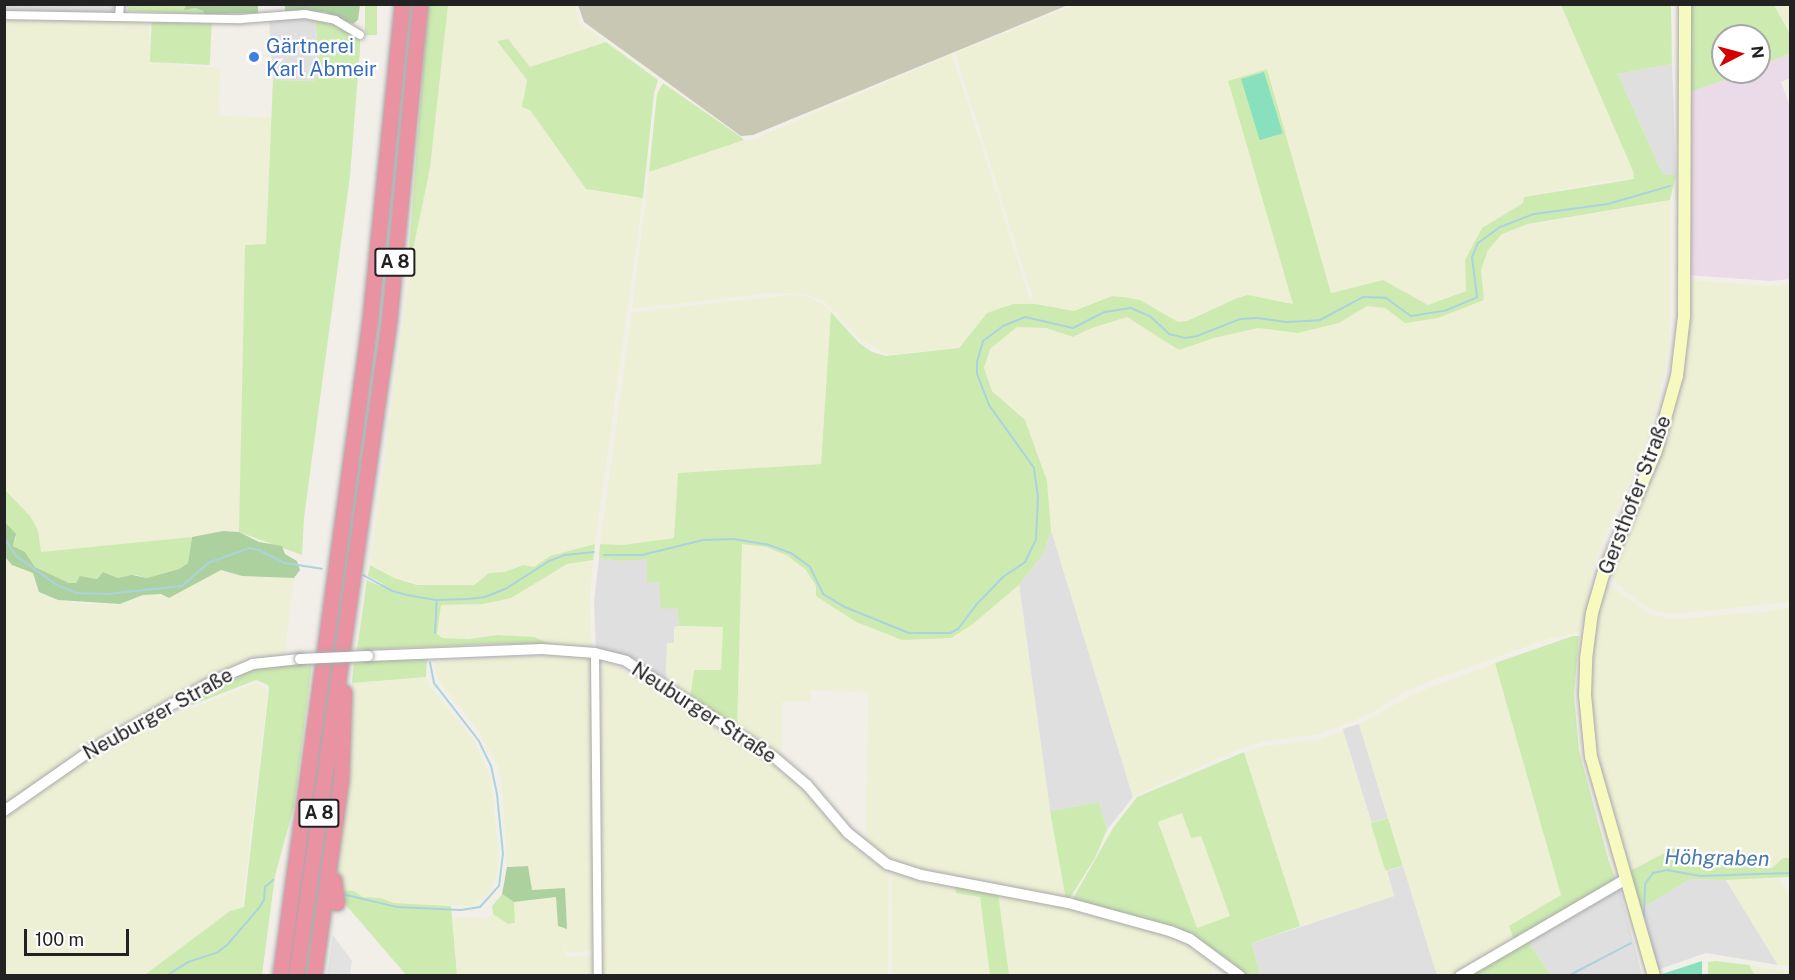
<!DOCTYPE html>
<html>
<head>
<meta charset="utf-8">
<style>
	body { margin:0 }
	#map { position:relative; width:1795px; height:980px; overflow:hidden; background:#f2efe9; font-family:"Public Sans",sans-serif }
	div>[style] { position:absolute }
	.residential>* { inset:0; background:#e0dfdf; transform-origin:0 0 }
	.industrial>* { inset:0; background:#ebdbe8 }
	.construction>* { inset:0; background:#c7c7b4 }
	.farmland>* { inset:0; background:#eef0d5 }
	.grass>* { inset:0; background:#cdebb0; transform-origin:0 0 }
	.forest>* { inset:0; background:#add19e }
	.pitch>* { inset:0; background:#88e0be; transform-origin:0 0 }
	.parking>* { inset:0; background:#e2e2e2 }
	.stream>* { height:2px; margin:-1px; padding:0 1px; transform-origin:1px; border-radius:1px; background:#aad3df }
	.roads { filter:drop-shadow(0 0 2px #a9a9a9) drop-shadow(0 0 2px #a9a9a9) }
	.minor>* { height:8px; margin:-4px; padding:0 4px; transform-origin:4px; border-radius:4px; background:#fff }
	.tertiary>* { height:10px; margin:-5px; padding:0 5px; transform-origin:5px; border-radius:5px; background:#fff }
	.secondary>* { height:12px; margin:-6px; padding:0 6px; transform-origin:6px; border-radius:6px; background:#f7fabf }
	.motorway>* { height:15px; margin:-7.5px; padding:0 7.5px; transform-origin:7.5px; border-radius:7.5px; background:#e892a2 }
	.bridges { filter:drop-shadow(0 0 2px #a9a9a9) drop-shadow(0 0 2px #a9a9a9) }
	.tertiary-bridge>* { height:10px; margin:-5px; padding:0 5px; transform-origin:5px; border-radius:5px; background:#fff }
	.dots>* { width:16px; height:16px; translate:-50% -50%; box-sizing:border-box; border:3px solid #fff; border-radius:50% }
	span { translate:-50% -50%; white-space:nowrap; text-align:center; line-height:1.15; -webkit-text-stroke:4.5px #fff; paint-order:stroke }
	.shield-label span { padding:2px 4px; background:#fff; border:2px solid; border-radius:4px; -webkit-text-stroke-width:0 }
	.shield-label { font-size:18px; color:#222; font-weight:700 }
	.shop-label { font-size:20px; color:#366cbe }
	.left { translate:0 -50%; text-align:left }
	.street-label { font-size:20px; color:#222 }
	.water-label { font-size:21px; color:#4a7aab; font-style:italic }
	.frame { position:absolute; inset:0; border:6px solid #222; pointer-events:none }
	.north { position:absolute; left:1711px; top:24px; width:60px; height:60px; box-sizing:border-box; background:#fff; border:2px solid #a7a7a7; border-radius:50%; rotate:84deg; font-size:16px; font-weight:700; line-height:24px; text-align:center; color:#222 }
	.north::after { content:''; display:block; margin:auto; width:21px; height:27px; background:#d40000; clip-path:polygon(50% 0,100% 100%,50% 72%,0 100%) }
	.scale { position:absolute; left:24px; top:929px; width:105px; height:27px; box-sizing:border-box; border:3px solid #222; border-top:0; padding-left:8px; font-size:18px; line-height:21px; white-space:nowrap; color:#222; -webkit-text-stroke:4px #fff; paint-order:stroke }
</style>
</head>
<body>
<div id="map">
	<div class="residential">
		<i style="clip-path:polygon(4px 5px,120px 5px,119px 16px,5px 19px)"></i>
		<i style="clip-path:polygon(315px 17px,320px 74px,314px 81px,273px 80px,269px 18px)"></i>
		<i style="clip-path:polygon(1672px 64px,1676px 175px,1663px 175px,1618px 74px)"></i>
		<i style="clip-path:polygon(1051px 530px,1133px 797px,1107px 830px,1099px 802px,1050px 811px,1019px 585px,1044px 553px)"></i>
		<i style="clip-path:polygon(599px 558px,620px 561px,647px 558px,647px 583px,659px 582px,677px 608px,679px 626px,674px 627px,674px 643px,667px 644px,666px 684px,596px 652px,594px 602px)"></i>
		<i style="left:1359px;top:724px;width:98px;height:17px;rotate:73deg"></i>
		<i style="clip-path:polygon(1403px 866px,1437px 975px,1260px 975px,1252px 943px,1394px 896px,1387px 871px)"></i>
		<i style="clip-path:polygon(1690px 879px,1726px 880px,1778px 965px,1706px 953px,1657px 970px,1639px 910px)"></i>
		<i style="clip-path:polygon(1618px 884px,1642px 975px,1551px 975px,1527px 941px)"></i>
	</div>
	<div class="industrial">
		<i style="clip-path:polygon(1790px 53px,1790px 78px,1781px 82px,1790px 107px,1790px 279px,1771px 281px,1688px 275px,1690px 92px,1748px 72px,1759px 72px,1759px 67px)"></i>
	</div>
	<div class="construction">
		<i style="clip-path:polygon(578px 5px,578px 4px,1068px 5px,753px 135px,741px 136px,584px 22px)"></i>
	</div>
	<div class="farmland">
		<i style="clip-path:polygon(448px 5px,575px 5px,579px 23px,606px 42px,530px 67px,508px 40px,497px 41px,527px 80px,523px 96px,530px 110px,585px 189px,643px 198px,595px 544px,550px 556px,534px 567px,517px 567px,505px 572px,489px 573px,474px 585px,431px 586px,394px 578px,370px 565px,413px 250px,430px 168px)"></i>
		<i style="clip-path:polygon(1075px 5px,1561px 5px,1633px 171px,1634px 179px,1601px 182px,1524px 197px,1523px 203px,1482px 228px,1465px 260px,1467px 290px,1428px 305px,1383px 280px,1331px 293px,1267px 69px,1228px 82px,1294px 304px,1248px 295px,1235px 298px,1186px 321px,1178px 322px,1140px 300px,1123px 297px,1112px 296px,1074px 311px,1035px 304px,987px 313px,959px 348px,888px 355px,861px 340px,824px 301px,805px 294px,772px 293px,632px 309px,649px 172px,744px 140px,754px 139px,952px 54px,1030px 299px,1033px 298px,955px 53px)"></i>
		<i style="clip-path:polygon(1774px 5px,1790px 5px,1790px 34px)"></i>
		<i style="clip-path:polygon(5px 20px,142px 21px,149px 30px,150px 62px,220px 68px,219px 116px,271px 117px,266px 245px,245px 245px,239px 532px,223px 531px,171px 540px,41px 552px,38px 530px,30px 516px,5px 489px)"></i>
		<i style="clip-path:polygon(1670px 200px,1670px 320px,1667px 358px,1658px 400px,1645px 450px,1604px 537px,1591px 573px,1586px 612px,1579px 632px,1548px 639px,1438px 678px,1411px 689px,1369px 714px,1336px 728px,1319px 734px,1262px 742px,1232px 752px,1133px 797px,1051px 530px,1046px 481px,1025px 420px,992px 391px,984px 368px,990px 349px,1017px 327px,1046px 328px,1073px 337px,1089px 329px,1127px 317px,1179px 350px,1214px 338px,1258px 328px,1300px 333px,1339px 323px,1367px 305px,1385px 308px,1405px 323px,1482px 291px,1481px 270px,1488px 250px,1502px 234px,1517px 227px)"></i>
		<i style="clip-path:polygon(1688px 280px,1771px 286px,1790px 284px,1790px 602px,1675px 614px,1654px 611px,1637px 601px,1607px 574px,1659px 453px)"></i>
		<i style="clip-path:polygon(790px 295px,804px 296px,822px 303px,831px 312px,821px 464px,678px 473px,674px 538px,623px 545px,600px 544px,632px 312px)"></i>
		<i style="clip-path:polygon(742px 543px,766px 547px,788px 556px,806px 570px,816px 586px,856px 622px,902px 640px,973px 624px,1019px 585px,1050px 811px,1066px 900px,896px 865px,866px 847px,868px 693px,811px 690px,810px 702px,782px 702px,781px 759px,737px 731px)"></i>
		<i style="clip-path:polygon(4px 557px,12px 565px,33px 572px,42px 594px,58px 600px,85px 604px,127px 603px,143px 595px,155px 594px,169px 598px,221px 570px,242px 576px,294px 578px,284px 660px,253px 664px,93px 749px,100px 758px,142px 730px,162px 720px,256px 683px,268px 690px,242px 907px,230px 911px,143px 975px,5px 975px,5px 819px,13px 811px,5px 811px)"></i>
		<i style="clip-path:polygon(593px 560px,590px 602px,592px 651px,497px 635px,456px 639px,442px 638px,437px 635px,441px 604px,483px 604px,538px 582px,567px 564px)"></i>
		<i style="clip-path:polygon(1605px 582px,1652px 615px,1674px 619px,1764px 612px,1790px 607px,1790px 858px,1783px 858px,1772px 868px,1688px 863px,1674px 848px,1628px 872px,1596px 757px,1589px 695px,1593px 634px)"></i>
		<i style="clip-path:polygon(674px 627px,723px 627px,722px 670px,690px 699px,666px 684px,667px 643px,674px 643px)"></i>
		<i style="clip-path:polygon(541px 655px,593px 660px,596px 950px,567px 953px,563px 936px,566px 957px,595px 955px,595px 975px,457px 975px,453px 918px,479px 917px,483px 920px,493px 914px,508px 924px,515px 924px,514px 902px,556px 897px,558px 926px,567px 930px,565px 889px,532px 890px,528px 866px,507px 867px,502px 786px,498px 766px,479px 732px,441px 683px,436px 674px,436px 662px)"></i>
		<i style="clip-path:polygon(1495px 663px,1561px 895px,1510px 926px,1515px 943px,1453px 975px,1437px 975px,1359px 724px,1414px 694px)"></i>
		<i style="clip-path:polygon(611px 664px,651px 686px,769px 762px,799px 786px,867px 859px,889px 870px,888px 975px,602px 975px,601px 670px,604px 665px)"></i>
		<i style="clip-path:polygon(426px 677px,430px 686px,476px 743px,491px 779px,499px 855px,497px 876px,489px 894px,473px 906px,394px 903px,380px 898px,363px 897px,354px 891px,339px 890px,335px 861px,352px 683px)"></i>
		<i style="clip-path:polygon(1343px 731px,1394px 896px,1300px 926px,1244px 752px,1263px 746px,1321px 739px)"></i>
		<i style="clip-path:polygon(1182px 812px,1191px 838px,1200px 835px,1230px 916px,1197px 928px,1158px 822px)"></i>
		<i style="clip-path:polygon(895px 870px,955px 885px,956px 893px,980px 897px,990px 975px,892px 975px,891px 876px)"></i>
		<i style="clip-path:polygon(1779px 879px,1790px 897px,1790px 966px,1778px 965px,1726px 880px)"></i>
		<i style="clip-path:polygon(998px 893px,1044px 900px,1189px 941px,1210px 957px,1213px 975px,1009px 975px)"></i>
		<i style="clip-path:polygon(1749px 965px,1790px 971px,1790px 975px,1755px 975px)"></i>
	</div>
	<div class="grass">
		<i style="clip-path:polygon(127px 4px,186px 5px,185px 9px,195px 8px,203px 11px,205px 14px,128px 11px)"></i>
		<i style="left:365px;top:5px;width:12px;height:30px"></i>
		<i style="clip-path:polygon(428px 5px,448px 5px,430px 168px,413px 250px,409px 249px)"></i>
		<i style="clip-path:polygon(1561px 5px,1671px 5px,1672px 64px,1618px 74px,1663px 175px,1676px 175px,1670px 200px,1528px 224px,1502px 234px,1488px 250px,1481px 270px,1484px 300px,1438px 318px,1405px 323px,1385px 308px,1367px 306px,1339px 323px,1298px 333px,1258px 328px,1214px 338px,1179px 350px,1127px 317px,1089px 329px,1073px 337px,1046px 328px,1017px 327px,990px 349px,984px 368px,992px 391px,1025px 420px,1047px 481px,1051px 530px,1044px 553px,1019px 585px,973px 624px,951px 638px,902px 640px,856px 622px,816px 596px,816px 586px,806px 570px,788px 556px,766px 547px,742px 544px,737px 731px,690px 699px,694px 670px,721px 670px,723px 627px,679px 626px,677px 608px,661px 609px,659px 582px,647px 583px,647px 559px,620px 561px,599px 558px,600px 544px,623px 545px,674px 538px,678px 473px,821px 464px,831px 312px,859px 343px,872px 352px,886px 356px,959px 348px,987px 313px,1013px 304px,1035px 304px,1074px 311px,1112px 296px,1123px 297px,1140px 300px,1178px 322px,1187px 321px,1237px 298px,1248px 295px,1293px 304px,1228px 81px,1267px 69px,1331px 293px,1383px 280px,1428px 305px,1466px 291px,1465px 260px,1482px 228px,1523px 203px,1524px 197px,1634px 179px,1633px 171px)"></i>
		<i style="clip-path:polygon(1689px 5px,1774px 5px,1790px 34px,1790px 53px,1759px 67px,1759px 36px,1723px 36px,1723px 72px,1748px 72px,1690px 92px)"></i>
		<i style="clip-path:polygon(315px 15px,360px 35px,360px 50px,350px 176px,304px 518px,302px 555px,239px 532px,245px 245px,266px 244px,273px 80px,314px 81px,320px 74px)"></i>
		<i style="left:152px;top:18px;width:60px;height:44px;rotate:3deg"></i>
		<i style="clip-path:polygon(508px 39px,530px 67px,606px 42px,658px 80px,654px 93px,643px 198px,586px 189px,530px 110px,522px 107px,527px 80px,497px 41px)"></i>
		<i style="clip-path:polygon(663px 83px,741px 137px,744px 140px,649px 172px,657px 94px)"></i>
		<i style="clip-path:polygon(4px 489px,30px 516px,38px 530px,41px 552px,192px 537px,188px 563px,179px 569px,147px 578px,136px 575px,118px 578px,103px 572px,97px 579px,86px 577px,79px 579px,76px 583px,69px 583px,35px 567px,25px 552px,13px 546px,16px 537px,5px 521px)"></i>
		<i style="clip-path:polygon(595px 544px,593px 560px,567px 564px,511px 598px,483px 604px,441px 605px,437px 634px,442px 638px,469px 639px,497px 635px,534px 637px,553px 645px,492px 644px,357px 650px,367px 580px,380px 586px,383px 584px,368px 576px,370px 565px,394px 578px,417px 585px,474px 585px,489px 573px,505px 572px,523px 565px,534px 567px,550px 556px)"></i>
		<i style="clip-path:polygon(1573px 636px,1579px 636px,1574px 695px,1579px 751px,1609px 862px,1616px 880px,1515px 943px,1509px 926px,1561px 895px,1495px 663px)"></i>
		<i style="clip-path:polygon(427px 658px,426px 677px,352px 683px,354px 661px)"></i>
		<i style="clip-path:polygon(312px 663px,294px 806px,275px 876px,262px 975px,143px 976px,230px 911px,244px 907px,269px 689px,268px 685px,256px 680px,192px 705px,177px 704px,241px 670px)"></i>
		<i style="clip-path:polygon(evenodd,1244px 752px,1300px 926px,1252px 943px,1260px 975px,1247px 975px,1192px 934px,1071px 902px,1113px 828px,1137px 797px,1244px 752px,1182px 813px,1191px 838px,1201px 836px,1230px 916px,1197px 928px,1158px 822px,1182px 813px)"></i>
		<i style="clip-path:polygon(1099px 802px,1107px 830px,1095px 858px,1068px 901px,1066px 900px,1050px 811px)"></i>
		<i style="left:1388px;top:818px;width:50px;height:18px;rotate:73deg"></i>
		<i style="clip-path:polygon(1674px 848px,1688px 863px,1772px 868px,1783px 858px,1790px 858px,1790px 877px,1726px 880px,1690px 879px,1639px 910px,1628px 872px)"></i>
		<i style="clip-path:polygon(955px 885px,998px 893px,1009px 975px,990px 975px,980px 897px,956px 893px)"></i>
		<i style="clip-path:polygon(339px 890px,354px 891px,363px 897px,380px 898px,394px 903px,451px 906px,457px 975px,406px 975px,346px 905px)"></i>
		<i style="clip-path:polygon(502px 894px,514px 902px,515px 923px,508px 924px,493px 914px,492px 906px)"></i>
		<i style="clip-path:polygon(1527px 941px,1551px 975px,1467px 976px)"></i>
		<i style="clip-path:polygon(1715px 961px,1749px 965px,1755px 975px,1708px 975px,1708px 962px)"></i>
	</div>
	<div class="forest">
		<i style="clip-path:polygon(258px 5px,258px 13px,205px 14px,203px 11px,195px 8px,184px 10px,186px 5px)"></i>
		<i style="clip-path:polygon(285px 5px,360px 5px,358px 20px,353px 24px,325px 12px,285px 11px)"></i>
		<i style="clip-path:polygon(4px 521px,16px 534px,13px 546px,25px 552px,35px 567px,69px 583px,76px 583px,80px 576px,97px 579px,103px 572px,118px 578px,132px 575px,147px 578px,179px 569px,188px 563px,192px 537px,223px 531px,239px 532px,259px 542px,282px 546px,285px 554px,297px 561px,300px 570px,294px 578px,242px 576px,221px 570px,169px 598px,161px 594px,143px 595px,120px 604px,58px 600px,39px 592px,33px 573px,12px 565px,5px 557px)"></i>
		<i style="clip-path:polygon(528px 866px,532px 890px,565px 888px,567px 929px,558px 926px,556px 897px,514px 902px,502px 894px,507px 867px)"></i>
	</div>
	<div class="pitch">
		<i style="left:1264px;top:72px;width:64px;height:24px;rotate:73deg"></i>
		<i style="clip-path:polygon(1702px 961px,1702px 975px,1659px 975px)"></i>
	</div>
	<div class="parking">
		<i style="clip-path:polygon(333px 935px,352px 961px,350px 975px,327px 975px)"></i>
	</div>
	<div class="stream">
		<i style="left:4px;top:538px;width:22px;rotate:56deg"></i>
		<i style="left:16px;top:556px;width:50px;rotate:35.3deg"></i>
		<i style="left:57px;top:585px;width:22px;rotate:22deg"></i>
		<i style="left:77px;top:593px;width:31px;rotate:2deg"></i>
		<i style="left:108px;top:594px;width:74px;rotate:-6.2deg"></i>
		<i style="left:182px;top:586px;width:35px;rotate:-41deg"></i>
		<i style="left:208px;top:563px;width:44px;rotate:-20.1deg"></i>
		<i style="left:249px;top:548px;width:10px;rotate:11deg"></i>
		<i style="left:259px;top:550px;width:29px;rotate:27deg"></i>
		<i style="left:285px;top:563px;width:37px;rotate:9deg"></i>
		<i style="left:604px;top:555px;width:38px"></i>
		<i style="left:642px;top:555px;width:63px;rotate:-13.8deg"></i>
		<i style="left:703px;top:540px;width:30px;rotate:-2deg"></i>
		<i style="left:733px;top:539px;width:33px;rotate:9deg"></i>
		<i style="left:766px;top:544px;width:27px;rotate:20deg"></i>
		<i style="left:791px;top:553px;width:24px;rotate:36deg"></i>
		<i style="left:810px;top:567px;width:30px;rotate:64deg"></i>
		<i style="left:823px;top:594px;width:26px;rotate:31deg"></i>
		<i style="left:845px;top:607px;width:69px;rotate:22.1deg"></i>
		<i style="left:909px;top:633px;width:41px"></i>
		<i style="left:950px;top:633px;width:9px;rotate:-27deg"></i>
		<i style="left:958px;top:629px;width:30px;rotate:-53deg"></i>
		<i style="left:976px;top:605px;width:39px;rotate:-46deg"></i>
		<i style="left:1003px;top:577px;width:27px;rotate:-34deg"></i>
		<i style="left:1025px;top:562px;width:25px;rotate:-64deg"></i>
		<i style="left:1036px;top:539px;width:42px;rotate:-87.3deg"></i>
		<i style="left:1038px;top:497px;width:29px;rotate:-98deg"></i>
		<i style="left:1034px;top:468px;width:77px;rotate:-125.5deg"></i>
		<i style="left:989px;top:405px;width:33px;rotate:-111deg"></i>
		<i style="left:977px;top:374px;width:12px;rotate:-90deg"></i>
		<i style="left:977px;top:362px;width:22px;rotate:-74deg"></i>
		<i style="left:983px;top:341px;width:25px;rotate:-37deg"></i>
		<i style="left:1003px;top:326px;width:24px;rotate:-22deg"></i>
		<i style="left:1025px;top:317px;width:49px;rotate:12.9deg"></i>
		<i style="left:1073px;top:328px;width:36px;rotate:-27deg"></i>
		<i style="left:1105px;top:312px;width:26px;rotate:-9deg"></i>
		<i style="left:1131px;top:308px;width:22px;rotate:24deg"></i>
		<i style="left:1151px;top:317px;width:25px;rotate:43deg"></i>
		<i style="left:1169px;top:334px;width:16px;rotate:14deg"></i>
		<i style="left:1185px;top:338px;width:12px;rotate:-9deg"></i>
		<i style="left:1197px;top:336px;width:46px;rotate:-21.6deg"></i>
		<i style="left:1240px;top:319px;width:17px;rotate:-3deg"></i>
		<i style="left:1257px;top:318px;width:29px;rotate:8deg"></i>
		<i style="left:1286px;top:322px;width:34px;rotate:-3deg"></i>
		<i style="left:1320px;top:320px;width:49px;rotate:-28.1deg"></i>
		<i style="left:1363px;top:297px;width:23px;rotate:2deg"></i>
		<i style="left:1386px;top:298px;width:31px;rotate:36deg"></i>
		<i style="left:1411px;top:316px;width:36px;rotate:-9deg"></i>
		<i style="left:1447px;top:310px;width:33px;rotate:-23deg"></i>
		<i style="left:1477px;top:297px;width:40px;rotate:-97.1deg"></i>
		<i style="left:1472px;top:257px;width:15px;rotate:-67deg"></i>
		<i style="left:1478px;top:243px;width:27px;rotate:-36deg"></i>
		<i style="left:1500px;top:227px;width:36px;rotate:-21deg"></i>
		<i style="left:1534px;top:214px;width:75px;rotate:-7.7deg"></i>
		<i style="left:1608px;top:204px;width:65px;rotate:-16.2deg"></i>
		<i style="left:363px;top:575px;width:33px;rotate:29deg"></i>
		<i style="left:392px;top:591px;width:16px;rotate:15deg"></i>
		<i style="left:407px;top:595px;width:29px;rotate:10deg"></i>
		<i style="left:436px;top:600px;width:32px;rotate:-2deg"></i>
		<i style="left:468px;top:599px;width:17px;rotate:-7deg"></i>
		<i style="left:485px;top:597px;width:24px;rotate:-22deg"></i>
		<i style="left:507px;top:588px;width:50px;rotate:-32.7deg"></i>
		<i style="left:549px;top:561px;width:17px;rotate:-21deg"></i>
		<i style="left:565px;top:555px;width:29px;rotate:-6deg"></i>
		<i style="left:435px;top:633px;width:33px;rotate:-87deg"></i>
		<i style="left:342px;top:894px;width:57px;rotate:13.3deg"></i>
		<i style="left:397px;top:907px;width:64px;rotate:2.7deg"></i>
		<i style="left:461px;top:910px;width:19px;rotate:-9deg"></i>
		<i style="left:480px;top:907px;width:28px;rotate:-48deg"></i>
		<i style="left:499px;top:886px;width:32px;rotate:-83deg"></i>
		<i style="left:503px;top:854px;width:60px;rotate:-95.7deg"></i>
		<i style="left:497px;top:794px;width:29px;rotate:-102deg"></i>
		<i style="left:491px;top:766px;width:28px;rotate:-116deg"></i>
		<i style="left:479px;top:741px;width:73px;rotate:-127.8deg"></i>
		<i style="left:434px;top:683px;width:21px;rotate:-101deg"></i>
		<i style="left:1644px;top:916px;width:32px;rotate:-88deg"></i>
		<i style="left:1645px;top:884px;width:14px;rotate:-54deg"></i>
		<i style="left:1653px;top:873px;width:14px;rotate:-12deg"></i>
		<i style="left:1667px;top:870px;width:34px;rotate:10deg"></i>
		<i style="left:1700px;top:876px;width:90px;rotate:-1.9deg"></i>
		<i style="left:166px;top:976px;width:26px;rotate:-32deg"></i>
		<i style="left:188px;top:962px;width:32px;rotate:-18deg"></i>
		<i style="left:218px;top:952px;width:11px;rotate:-38deg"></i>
		<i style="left:227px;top:945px;width:49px;rotate:-49.1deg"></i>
		<i style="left:259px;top:908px;width:9px;rotate:-58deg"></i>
		<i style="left:264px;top:900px;width:13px;rotate:-86deg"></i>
		<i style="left:265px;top:887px;width:11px;rotate:-41deg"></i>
		<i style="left:1568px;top:976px;width:71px;rotate:-27.6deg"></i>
	</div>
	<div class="roads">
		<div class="minor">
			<i style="left:4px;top:15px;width:237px;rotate:1deg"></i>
			<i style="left:241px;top:19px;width:64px;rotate:-4.5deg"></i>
			<i style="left:305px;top:14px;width:31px;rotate:11deg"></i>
			<i style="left:335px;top:20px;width:29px;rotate:31deg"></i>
			<i style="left:119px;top:16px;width:12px;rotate:-85deg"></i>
			<i style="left:595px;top:653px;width:323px;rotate:89.5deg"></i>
		</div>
		<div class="tertiary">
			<i style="left:368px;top:656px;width:174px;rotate:-2.3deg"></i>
			<i style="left:542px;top:649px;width:53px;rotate:4.3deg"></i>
			<i style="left:595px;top:653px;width:32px;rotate:14deg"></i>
			<i style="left:626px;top:661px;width:176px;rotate:33deg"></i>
			<i style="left:774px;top:757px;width:43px;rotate:40.3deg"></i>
			<i style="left:807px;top:785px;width:63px;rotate:49.5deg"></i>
			<i style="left:848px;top:833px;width:50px;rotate:38.5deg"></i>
			<i style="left:887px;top:864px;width:36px;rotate:18deg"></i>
			<i style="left:921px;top:875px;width:150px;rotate:10.8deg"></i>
			<i style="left:1068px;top:903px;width:106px;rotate:15.4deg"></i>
			<i style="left:1170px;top:931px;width:22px;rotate:22deg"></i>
			<i style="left:1190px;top:939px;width:62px;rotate:36.5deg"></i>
			<i style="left:4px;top:811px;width:108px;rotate:-34.9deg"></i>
			<i style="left:93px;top:749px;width:140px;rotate:-29.5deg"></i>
			<i style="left:215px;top:680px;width:41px;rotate:-22.8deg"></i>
			<i style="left:253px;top:664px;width:47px;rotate:-6.1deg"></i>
			<i style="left:1460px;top:976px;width:192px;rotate:-30.3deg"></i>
		</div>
		<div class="secondary">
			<i style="left:1654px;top:976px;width:228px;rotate:-106deg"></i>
			<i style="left:1591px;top:757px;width:62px;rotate:-95.5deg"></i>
			<i style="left:1585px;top:695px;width:36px;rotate:-88deg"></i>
			<i style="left:1586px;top:659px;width:46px;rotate:-82.6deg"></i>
			<i style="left:1592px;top:613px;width:40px;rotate:-74deg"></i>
			<i style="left:1603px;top:575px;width:135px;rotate:-66.9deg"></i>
			<i style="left:1656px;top:451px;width:78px;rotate:-74.4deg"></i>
			<i style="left:1677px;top:376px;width:60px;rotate:-83.3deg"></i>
			<i style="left:1684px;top:316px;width:312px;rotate:-89.8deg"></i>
		</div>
		<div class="motorway">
			<i style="left:334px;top:880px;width:23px;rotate:83deg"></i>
			<i style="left:280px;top:976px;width:664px;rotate:-82.21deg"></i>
			<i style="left:370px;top:318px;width:316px;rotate:-84.2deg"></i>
			<i style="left:296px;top:976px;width:662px;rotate:-81.92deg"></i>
			<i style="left:389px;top:321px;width:319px;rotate:-84.4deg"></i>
			<i style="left:314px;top:976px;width:198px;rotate:-82.2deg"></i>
			<i style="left:341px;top:780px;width:88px;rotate:-88deg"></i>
		</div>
	</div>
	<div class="bridges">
		<div class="tertiary-bridge">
			<i style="left:300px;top:659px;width:68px;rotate:-2.5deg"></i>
		</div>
	</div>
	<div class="dots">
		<i style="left:254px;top:57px;background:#3f7fe0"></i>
	</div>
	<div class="shield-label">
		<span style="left:395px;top:262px">A 8</span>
		<span style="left:319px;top:813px">A 8</span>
	</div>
	<div class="shop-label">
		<span class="left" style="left:266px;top:58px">Gärtnerei<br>Karl Abmeir</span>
	</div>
	<div class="street-label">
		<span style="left:1635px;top:495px;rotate:-69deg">Gersthofer Straße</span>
		<span style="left:704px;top:713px;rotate:33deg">Neuburger Straße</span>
		<span style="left:158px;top:714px;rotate:-29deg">Neuburger Straße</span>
	</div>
	<div class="water-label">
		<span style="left:1717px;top:858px;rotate:1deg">Höhgraben</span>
	</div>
	<div class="frame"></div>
	<div class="north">N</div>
	<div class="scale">100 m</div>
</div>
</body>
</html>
